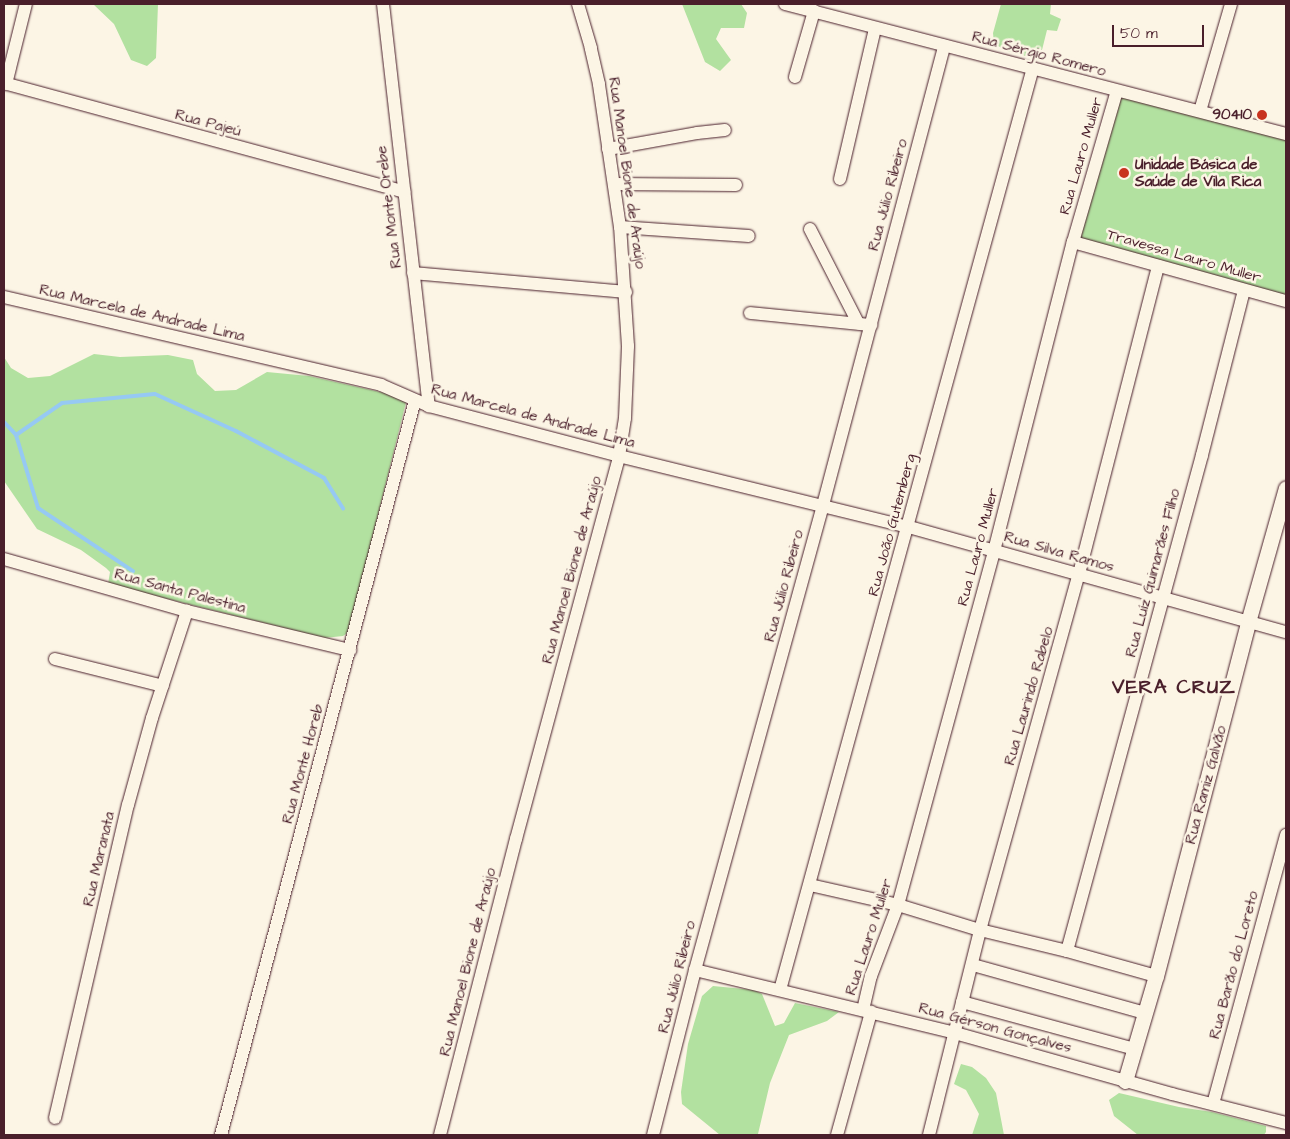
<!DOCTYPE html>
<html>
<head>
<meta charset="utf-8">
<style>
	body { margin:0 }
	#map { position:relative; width:1290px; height:1139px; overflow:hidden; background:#fcf5e5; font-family:"Architects Daughter",sans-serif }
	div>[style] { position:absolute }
	.green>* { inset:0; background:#b2e1a0 }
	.stream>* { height:4px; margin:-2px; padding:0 2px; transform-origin:2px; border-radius:2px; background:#96c9f3 }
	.roads { filter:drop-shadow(0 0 1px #4a1f2b) drop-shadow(0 0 1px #4a1f2b) }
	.minor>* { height:12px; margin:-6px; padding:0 6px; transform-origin:6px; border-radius:6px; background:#fcf5e5 }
	.tertiary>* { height:15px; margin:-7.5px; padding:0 7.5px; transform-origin:7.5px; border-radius:7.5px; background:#fcf5e5 }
	.dots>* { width:14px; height:14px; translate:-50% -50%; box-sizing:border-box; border:2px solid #fcf5e5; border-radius:50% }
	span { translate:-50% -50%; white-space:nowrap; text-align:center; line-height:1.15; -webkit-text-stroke:5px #fcf5e5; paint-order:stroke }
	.street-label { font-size:15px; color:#4a1f2b }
	.poi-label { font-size:15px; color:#4a1f2b; font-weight:700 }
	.right { translate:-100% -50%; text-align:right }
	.left { translate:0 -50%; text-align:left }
	.district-label { font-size:20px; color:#4a1f2b; font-weight:700; letter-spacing:1px }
	.frame { position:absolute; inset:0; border:5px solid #4a1f2b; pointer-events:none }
	.scale { position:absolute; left:1112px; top:25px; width:92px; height:22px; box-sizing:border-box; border:2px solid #4a1f2b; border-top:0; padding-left:6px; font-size:15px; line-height:18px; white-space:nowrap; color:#4a1f2b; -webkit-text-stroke:4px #fcf5e5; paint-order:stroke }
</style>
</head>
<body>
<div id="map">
	<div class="green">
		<i style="clip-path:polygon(93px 4px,158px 4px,156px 58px,147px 66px,131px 60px,114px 24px)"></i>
		<i style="clip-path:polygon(682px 4px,741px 4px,747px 13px,744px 28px,721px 28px,716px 39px,731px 60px,720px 71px,705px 62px)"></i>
		<i style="clip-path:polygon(1001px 4px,1051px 4px,1050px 14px,1061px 19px,1057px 31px,1047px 30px,1042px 50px,1033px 50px,1029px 57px,1004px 50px,994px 43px,993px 33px)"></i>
		<i style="clip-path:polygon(1117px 91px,1286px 135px,1286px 301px,1074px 242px)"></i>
		<i style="clip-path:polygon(94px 354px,120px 357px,168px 355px,193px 360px,197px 374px,215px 391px,236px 390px,267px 372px,309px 376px,389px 394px,406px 402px,349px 632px,343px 636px,324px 638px,108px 584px,110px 572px,106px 568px,81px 550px,37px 529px,4px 481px,4px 357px,11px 368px,28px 378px,50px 376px)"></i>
		<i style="clip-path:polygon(713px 986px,754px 990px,762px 994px,775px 1026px,784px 1023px,795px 1003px,839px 1012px,827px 1021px,789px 1035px,770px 1083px,758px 1134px,763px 1135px,720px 1135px,682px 1104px,681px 1092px,688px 1044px,702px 996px)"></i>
		<i style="clip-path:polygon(961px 1064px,972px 1067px,986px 1078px,996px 1093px,1004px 1135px,972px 1135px,979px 1114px,966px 1090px,954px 1084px)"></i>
		<i style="clip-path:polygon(1119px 1093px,1179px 1107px,1212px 1112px,1266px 1126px,1266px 1132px,1264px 1135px,1138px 1135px,1114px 1116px,1109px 1100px)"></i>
	</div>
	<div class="stream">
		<i style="left:4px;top:422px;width:18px;rotate:47deg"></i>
		<i style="left:16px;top:435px;width:76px;rotate:73.2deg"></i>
		<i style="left:38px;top:508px;width:114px;rotate:33.6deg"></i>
		<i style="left:16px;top:435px;width:56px;rotate:-34.8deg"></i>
		<i style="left:62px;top:403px;width:93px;rotate:-5.5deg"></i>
		<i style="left:155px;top:394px;width:89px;rotate:24.6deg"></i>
		<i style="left:236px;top:431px;width:100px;rotate:28.1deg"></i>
		<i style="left:324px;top:478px;width:36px;rotate:58deg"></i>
	</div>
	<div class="roads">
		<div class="minor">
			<i style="left:383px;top:4px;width:405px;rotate:83.5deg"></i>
			<i style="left:785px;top:4px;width:518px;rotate:14.55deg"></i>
			<i style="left:795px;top:77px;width:69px;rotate:-73.9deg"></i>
			<i style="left:4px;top:83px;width:415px;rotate:15.2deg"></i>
			<i style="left:6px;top:84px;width:82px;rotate:-76deg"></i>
			<i style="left:1200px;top:111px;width:111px;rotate:-73.8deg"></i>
			<i style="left:608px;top:149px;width:90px;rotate:-10.2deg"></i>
			<i style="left:697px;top:133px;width:28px;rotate:-6deg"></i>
			<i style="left:840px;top:179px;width:154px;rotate:-76.9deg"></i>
			<i style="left:615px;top:184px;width:121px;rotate:0.5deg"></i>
			<i style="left:620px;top:227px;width:129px;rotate:4deg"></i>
			<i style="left:810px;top:229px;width:106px;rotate:62.9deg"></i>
			<i style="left:1073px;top:242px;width:221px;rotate:15.5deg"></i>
			<i style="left:413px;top:273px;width:214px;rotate:5.1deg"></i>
			<i style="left:4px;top:297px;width:387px;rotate:13.1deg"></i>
			<i style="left:381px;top:385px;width:52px;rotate:23.6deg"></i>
			<i style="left:429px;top:406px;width:196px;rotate:14.7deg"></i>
			<i style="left:619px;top:456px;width:299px;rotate:13.8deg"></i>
			<i style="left:909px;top:527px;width:391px;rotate:15.6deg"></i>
			<i style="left:750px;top:313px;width:122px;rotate:5.7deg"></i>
			<i style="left:4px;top:559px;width:190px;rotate:15.9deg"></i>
			<i style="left:187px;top:611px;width:168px;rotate:13.5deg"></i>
			<i style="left:55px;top:659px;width:111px;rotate:14deg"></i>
			<i style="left:810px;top:885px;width:90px;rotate:12.8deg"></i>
			<i style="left:898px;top:905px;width:86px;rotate:17deg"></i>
			<i style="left:980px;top:930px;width:89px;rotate:13.6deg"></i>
			<i style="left:1067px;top:951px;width:92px;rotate:15.7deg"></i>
			<i style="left:1067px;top:951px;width:514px;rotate:-74.77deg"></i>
			<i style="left:1202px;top:455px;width:170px;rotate:-75.7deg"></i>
			<i style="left:973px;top:965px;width:179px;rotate:15.6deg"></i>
			<i style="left:695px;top:970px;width:268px;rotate:13.6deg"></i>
			<i style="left:955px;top:1033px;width:225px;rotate:15.7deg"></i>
			<i style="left:1172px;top:1094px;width:118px;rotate:14.3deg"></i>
			<i style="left:780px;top:990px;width:956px;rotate:-74.66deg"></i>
			<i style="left:962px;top:1002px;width:179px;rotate:15.2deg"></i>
			<i style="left:863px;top:1010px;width:35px;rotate:-77deg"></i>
			<i style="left:871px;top:976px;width:76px;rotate:-69.2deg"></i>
			<i style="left:898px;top:905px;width:367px;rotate:-74.8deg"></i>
			<i style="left:994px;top:551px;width:319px;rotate:-75.7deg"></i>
			<i style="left:1073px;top:242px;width:157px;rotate:-73.8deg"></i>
			<i style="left:1213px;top:1104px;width:279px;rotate:-74.8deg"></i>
			<i style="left:55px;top:1118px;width:321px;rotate:-76.9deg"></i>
			<i style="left:128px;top:805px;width:90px;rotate:-74.6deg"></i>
			<i style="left:152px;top:718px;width:113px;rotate:-71.9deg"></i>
			<i style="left:221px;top:1135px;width:760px;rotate:-75.21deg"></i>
			<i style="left:440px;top:1135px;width:306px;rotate:-75.6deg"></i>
			<i style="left:516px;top:839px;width:397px;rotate:-74.9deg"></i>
			<i style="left:619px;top:456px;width:38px;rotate:-81deg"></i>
			<i style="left:625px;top:418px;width:72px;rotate:-87.6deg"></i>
			<i style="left:628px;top:346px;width:119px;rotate:-93.8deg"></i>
			<i style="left:620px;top:227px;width:145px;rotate:-98.4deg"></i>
			<i style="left:599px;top:84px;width:37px;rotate:-103deg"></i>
			<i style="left:591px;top:48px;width:46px;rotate:-106.5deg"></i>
			<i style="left:653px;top:1135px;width:170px;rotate:-75.7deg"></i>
			<i style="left:695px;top:970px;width:482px;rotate:-74.6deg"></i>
			<i style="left:823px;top:505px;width:475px;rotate:-75.2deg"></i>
			<i style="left:837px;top:1135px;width:128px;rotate:-74.5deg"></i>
			<i style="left:929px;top:1135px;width:211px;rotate:-76deg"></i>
			<i style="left:980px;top:930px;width:370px;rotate:-74.5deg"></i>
			<i style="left:1079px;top:574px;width:318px;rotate:-75.6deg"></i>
		</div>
		<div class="tertiary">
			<i style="left:1125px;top:1081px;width:109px;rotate:-73.6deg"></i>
			<i style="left:1156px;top:976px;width:366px;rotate:-75.4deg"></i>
			<i style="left:1248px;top:622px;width:139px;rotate:-74.2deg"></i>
		</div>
	</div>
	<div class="dots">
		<i style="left:1262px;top:115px;background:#c8321e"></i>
		<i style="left:1124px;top:173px;background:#c8321e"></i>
	</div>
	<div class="street-label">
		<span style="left:1039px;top:54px;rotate:15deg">Rua Sérgio Romero</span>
		<span style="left:208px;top:123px;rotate:15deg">Rua Pajeú</span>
		<span style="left:1081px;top:156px;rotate:-74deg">Rua Lauro Muller</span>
		<span style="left:627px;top:173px;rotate:82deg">Rua Manoel Bione de Araújo</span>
		<span style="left:888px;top:195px;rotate:-75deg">Rua Júlio Ribeiro</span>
		<span style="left:389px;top:207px;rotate:-97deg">Rua Monte Orebe</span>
		<span style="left:1184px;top:256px;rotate:16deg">Travessa Lauro Muller</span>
		<span style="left:142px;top:313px;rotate:13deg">Rua Marcela de Andrade Lima</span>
		<span style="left:533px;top:416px;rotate:15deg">Rua Marcela de Andrade Lima</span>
		<span style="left:892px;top:525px;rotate:-75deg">Rua João Gutemberg</span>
		<span style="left:978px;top:547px;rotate:-75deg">Rua Lauro Muller</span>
		<span style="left:1059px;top:552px;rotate:16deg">Rua Silva Ramos</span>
		<span style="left:572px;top:570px;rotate:-75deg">Rua Manoel Bione de Araújo</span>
		<span style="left:1153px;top:573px;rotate:-75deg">Rua Luíz Guimarães Filho</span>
		<span style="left:784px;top:586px;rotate:-75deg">Rua Júlio Ribeiro</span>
		<span style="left:180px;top:591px;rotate:15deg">Rua Santa Palestina</span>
		<span style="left:1029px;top:696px;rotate:-74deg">Rua Laurindo Rabelo</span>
		<span style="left:303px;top:764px;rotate:-75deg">Rua Monte Horeb</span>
		<span style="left:1206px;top:785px;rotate:-75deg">Rua Ramiz Galvão</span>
		<span style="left:99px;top:859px;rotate:-77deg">Rua Maranata</span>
		<span style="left:869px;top:937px;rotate:-72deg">Rua Lauro Muller</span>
		<span style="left:468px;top:962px;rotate:-76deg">Rua Manoel Bione de Araújo</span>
		<span style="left:1234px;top:965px;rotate:-75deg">Rua Barão do Loreto</span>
		<span style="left:677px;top:977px;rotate:-76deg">Rua Júlio Ribeiro</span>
		<span style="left:995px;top:1028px;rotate:15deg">Rua Gérson Gonçalves</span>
	</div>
	<div class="poi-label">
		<span class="right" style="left:1252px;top:115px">90410</span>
		<span class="left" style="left:1135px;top:173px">Unidade Básica de<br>Saúde de Vila Rica</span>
	</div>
	<div class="district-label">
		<span style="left:1174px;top:687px">VERA CRUZ</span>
	</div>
	<div class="frame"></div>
	<div class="scale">50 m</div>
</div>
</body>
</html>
